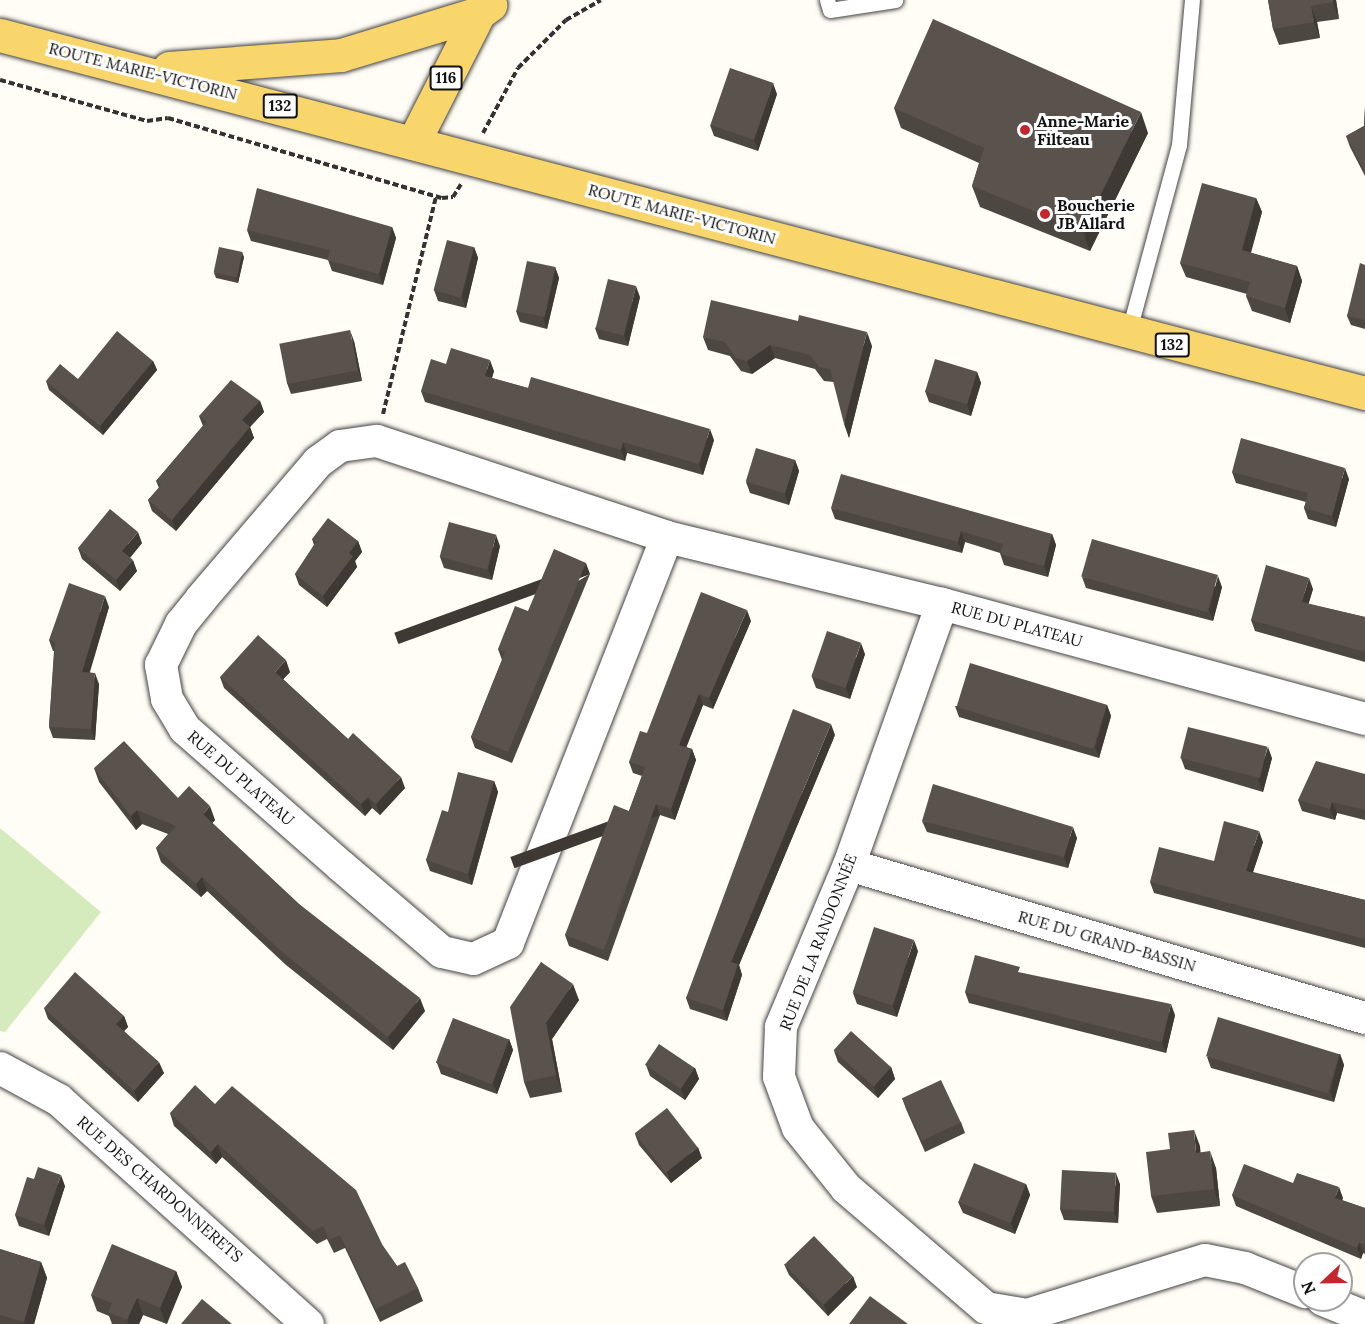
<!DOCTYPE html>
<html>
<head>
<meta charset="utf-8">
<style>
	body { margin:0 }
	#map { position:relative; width:1365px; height:1324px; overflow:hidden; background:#fffdf5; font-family:Lora,serif }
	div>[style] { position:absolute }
	.green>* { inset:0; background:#d5ebbd }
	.path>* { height:4px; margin-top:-2px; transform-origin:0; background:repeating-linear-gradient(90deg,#333 0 6px,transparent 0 9px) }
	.roads { filter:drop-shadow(0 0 2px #444) drop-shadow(0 0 2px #444) }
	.lane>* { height:15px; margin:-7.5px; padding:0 7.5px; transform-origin:7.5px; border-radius:7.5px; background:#fff }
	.street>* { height:32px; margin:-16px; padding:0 16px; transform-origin:16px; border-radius:16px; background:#fff }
	.primary>* { height:33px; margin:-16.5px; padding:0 16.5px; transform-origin:16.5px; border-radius:16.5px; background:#f9d66b }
	.wall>* { inset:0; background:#4d4742 }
	.shaded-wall>* { inset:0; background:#3f3936; transform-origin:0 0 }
	.building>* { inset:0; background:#5a524d; transform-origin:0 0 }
	.dots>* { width:16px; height:16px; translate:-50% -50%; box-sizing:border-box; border:3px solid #fff; border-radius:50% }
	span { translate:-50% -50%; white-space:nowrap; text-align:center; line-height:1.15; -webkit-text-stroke:6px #fff; paint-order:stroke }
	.shield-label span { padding:2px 4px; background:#fff; border:2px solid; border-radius:4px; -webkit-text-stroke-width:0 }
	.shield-label { font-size:15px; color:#111; font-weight:700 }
	.street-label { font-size:16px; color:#111 }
	.poi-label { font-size:16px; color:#111; font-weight:700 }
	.left { translate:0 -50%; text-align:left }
	.north { position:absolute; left:1293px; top:1252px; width:60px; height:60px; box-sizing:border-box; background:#fff; border:2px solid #a0a0a0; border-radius:50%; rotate:248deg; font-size:16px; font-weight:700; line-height:24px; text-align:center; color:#111 }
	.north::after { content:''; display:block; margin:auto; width:21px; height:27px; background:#c4262e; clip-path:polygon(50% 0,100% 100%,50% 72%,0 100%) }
</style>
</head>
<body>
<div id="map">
	<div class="green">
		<i style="clip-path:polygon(0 828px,101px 912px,5px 1032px,0 1031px)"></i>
	</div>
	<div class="path">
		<i style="left:0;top:80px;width:153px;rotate:15.6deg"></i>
		<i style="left:147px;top:121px;width:21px;rotate:-8deg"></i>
		<i style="left:168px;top:118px;width:285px;rotate:16.3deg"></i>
		<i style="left:442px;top:198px;width:11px;rotate:-5deg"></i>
		<i style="left:453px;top:197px;width:15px;rotate:-58deg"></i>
		<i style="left:483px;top:133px;width:74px;rotate:-61.7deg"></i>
		<i style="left:518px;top:68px;width:68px;rotate:-45deg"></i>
		<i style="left:566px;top:20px;width:40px;rotate:-29.7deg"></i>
		<i style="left:383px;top:414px;width:224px;rotate:-76.3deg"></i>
	</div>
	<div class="roads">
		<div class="lane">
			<i style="left:827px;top:0;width:10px;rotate:73deg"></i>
			<i style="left:830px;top:10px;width:66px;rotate:-8.7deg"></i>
			<i style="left:1128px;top:334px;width:196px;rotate:-74.9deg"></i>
			<i style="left:1179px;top:145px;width:146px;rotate:-84.9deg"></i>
		</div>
		<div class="street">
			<i style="left:667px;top:537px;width:436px;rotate:111.4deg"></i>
			<i style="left:508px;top:943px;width:38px;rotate:155deg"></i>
			<i style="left:473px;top:959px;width:32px;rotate:-167deg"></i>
			<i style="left:442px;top:952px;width:133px;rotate:-139.6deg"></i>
			<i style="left:341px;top:866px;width:208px;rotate:-138.7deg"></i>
			<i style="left:185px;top:729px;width:35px;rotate:-121deg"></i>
			<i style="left:167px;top:699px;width:35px;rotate:-100deg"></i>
			<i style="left:161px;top:665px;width:46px;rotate:-64deg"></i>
			<i style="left:181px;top:624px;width:32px;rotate:-51deg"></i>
			<i style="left:201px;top:599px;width:180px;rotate:-49.5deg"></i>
			<i style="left:318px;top:462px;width:27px;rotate:-36deg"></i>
			<i style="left:340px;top:446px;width:37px;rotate:-8deg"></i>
			<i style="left:377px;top:441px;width:305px;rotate:18.3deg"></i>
			<i style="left:667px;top:537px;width:283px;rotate:13.7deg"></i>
			<i style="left:942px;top:604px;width:438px;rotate:15.2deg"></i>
			<i style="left:942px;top:604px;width:277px;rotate:109.6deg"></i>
			<i style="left:849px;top:865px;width:176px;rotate:112.8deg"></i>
			<i style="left:781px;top:1027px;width:50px;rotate:92.3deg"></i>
			<i style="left:779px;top:1077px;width:54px;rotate:69.6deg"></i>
			<i style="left:798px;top:1128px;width:77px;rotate:51.3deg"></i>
			<i style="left:846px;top:1188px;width:184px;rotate:40.6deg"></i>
			<i style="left:986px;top:1308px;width:42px;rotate:9.7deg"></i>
			<i style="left:1027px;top:1315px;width:186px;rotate:-17.2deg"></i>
			<i style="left:1205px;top:1260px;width:41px;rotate:11.3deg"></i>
			<i style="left:1245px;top:1268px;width:65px;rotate:21.8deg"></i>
			<i style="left:849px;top:865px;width:538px;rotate:16.52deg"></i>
			<i style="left:0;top:1068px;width:67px;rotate:28.5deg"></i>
			<i style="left:59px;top:1100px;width:335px;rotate:42deg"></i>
			<i style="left:1323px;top:1300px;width:45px;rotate:22deg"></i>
		</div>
		<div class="primary">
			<i style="left:0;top:35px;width:1411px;rotate:14.7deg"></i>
			<i style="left:169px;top:68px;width:172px;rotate:-4.3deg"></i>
			<i style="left:341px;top:55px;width:144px;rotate:-16.9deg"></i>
			<i style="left:413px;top:143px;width:146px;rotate:-63.1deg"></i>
			<i style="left:479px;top:13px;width:14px;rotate:-36deg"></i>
		</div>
	</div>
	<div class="wall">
		<i style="clip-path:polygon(1268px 0,1336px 0,1339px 19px,1317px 22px,1320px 38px,1279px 45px,1273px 29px)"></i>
		<i style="clip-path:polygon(777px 94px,758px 151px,714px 136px,710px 125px)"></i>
		<i style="clip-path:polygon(1365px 107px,1365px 176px,1350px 147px,1346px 136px,1364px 126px)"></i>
		<i style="clip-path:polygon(894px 108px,1148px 133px,1090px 251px,980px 207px,972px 186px,979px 163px,901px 128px)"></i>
		<i style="clip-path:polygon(1256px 198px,1262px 212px,1251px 253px,1297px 266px,1302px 281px,1290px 323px,1252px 311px,1246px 296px,1247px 294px,1186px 277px,1180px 263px)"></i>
		<i style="clip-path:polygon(392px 227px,396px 238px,383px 285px,332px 271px,328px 260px,251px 241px,247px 230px)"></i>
		<i style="clip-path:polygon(474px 247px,478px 258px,466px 308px,438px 301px,434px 290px)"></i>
		<i style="clip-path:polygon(244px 257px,238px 283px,216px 278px,214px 273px)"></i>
		<i style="clip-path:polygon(1365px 265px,1365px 329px,1351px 325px,1347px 316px)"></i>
		<i style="clip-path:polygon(555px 267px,559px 278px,547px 329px,520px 322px,516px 311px)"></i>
		<i style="clip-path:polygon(640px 297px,628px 346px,599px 339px,595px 328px)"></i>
		<i style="clip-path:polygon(703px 337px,872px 346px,849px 438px,834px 382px,824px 381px,815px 369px,775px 358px,752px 374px,741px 371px,730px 356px,708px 350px)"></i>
		<i style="clip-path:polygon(354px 341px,362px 381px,291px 394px,287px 383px)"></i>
		<i style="clip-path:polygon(153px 361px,157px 370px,103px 435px,49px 390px,46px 381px,78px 379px)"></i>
		<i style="clip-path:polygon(446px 364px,494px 371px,492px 378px,714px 440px,703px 475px,627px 453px,625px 461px,425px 402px,421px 391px)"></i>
		<i style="clip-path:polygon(977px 372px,981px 383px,971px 416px,929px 402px,925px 391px)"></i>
		<i style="clip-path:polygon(260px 401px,264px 412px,250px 427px,254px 438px,176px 531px,152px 511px,148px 500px,159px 488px,156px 481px,203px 426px,199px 416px)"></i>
		<i style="clip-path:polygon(795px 460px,799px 471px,789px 505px,750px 493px,746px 482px)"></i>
		<i style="clip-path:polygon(1232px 472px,1349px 479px,1336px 527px,1308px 519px,1304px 508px,1306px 502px,1236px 483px)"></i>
		<i style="clip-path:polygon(831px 508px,1052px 534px,1056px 545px,1048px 577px,1004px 565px,1000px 553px,965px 542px,962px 553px,835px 519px)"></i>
		<i style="clip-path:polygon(312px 539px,358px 541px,362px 552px,355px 561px,357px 567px,327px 607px,299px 585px,295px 574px,314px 545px)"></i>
		<i style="clip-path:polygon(142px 543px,130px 558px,137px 571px,120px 591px,82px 559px,78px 548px)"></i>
		<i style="clip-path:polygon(500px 546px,492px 580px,444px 568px,440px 557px)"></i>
		<i style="clip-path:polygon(590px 574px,512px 763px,475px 748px,471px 737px,502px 660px,498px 649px,528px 611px)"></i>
		<i style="clip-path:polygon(1082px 577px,1222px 587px,1213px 621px,1086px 588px)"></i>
		<i style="clip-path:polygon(1313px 589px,1308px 604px,1365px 617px,1365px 662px,1255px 631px,1251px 620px)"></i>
		<i style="clip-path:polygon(109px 607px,90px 672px,99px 684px,95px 740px,53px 738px,49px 727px,54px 651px,53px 651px,49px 640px)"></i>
		<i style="clip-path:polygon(751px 621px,713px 709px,703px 705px,686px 747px,692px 749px,696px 760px,675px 820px,660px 815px,608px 961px,569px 946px,565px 935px,629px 811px,642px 776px,633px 773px,629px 762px,647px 733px)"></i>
		<i style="clip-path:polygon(865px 654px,850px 699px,816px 688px,812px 677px)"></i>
		<i style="clip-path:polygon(290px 672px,283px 679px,348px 739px,405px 788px,380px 815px,372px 808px,365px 816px,224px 688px,220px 677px)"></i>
		<i style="clip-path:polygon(1107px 705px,1111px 716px,1099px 758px,959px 717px,955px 706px)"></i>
		<i style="clip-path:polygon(835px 735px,739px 965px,742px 975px,727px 1021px,690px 1009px,686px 998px)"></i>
		<i style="clip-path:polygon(1181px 758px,1272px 758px,1263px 792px,1185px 769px)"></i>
		<i style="clip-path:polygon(94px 768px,178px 798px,215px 820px,212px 823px,299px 904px,425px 1011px,393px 1050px,286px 965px,207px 891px,201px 897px,161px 862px,156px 848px,168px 834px,142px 824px,136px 830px,99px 782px)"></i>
		<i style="clip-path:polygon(1365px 774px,1365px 820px,1337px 813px,1335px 820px,1302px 811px,1298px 800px)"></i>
		<i style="clip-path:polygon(494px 781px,498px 792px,472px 885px,430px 871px,426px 860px,448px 812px)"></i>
		<i style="clip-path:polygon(922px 821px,1077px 838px,1068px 868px,927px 832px)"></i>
		<i style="clip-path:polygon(1263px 842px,1253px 872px,1365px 900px,1365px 948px,1154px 893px,1150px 882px,1214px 861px)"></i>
		<i style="clip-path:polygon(918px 951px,897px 1017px,857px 1004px,853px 993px)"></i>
		<i style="clip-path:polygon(541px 962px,579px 1000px,552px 1039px,562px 1092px,530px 1098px,524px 1082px)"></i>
		<i style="clip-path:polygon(1022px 973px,1175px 1015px,1166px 1053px,969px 1003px,965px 992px)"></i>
		<i style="clip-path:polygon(44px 1008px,124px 1016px,128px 1027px,124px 1031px,164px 1073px,138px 1102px,48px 1019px)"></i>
		<i style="clip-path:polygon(509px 1039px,513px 1050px,497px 1094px,441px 1074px,437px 1063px)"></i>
		<i style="clip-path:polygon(834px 1051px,891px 1067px,895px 1079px,878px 1098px,838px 1062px)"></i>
		<i style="clip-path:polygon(1340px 1054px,1344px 1065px,1334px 1102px,1211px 1068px,1207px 1057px)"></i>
		<i style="clip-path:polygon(646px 1065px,695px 1068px,699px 1079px,685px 1100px,650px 1076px)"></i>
		<i style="clip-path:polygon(902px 1098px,961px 1122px,965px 1133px,925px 1152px,906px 1109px)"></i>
		<i style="clip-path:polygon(215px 1104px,383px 1246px,397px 1266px,418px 1288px,423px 1301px,380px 1322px,345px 1248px,334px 1253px,327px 1239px,317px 1244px,222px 1157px,216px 1164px,174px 1126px,170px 1113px)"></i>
		<i style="clip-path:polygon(635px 1134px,702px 1158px,671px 1183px,639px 1145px)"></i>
		<i style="clip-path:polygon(1200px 1146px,1200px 1152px,1216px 1168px,1220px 1206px,1157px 1213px,1151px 1196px)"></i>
		<i style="clip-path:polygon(34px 1179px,65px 1186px,49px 1236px,19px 1226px,15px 1215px)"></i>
		<i style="clip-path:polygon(1293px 1183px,1343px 1198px,1342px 1200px,1365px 1208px,1365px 1254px,1363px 1253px,1361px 1259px,1236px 1206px,1232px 1195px)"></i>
		<i style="clip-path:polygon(1026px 1184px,1030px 1195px,1015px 1234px,963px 1213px,958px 1202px)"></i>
		<i style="clip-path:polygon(1120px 1184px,1118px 1223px,1064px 1220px,1060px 1209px)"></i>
		<i style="clip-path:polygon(0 1249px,41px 1262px,47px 1278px,34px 1324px,0 1324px)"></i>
		<i style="clip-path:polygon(784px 1264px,857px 1287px,828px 1316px,789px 1275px)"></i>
		<i style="clip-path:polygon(176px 1271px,182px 1287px,167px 1324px,143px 1315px,139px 1324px,112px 1324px,109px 1316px,97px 1311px,91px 1295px)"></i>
	</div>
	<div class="shaded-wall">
		<i style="clip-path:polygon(1333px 0,1336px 0,1339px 19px,1333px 2px)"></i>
		<i style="clip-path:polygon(1311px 6px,1317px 22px,1320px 38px,1314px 22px)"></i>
		<i style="clip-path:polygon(773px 83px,777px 94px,758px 151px,754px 140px)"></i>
		<i style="clip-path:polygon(1141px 112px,1148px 133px,1090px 251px,1083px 231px)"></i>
		<i style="clip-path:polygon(1256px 198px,1262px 212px,1247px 265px,1242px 250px)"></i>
		<i style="clip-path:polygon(392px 227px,396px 238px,383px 285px,379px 274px)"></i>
		<i style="clip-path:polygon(474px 247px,478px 258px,466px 308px,462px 297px)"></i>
		<i style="clip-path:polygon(242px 252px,244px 257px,238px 283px,236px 278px)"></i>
		<i style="clip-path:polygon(1297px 266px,1302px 281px,1290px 323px,1285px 308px)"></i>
		<i style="clip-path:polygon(555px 267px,559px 278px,547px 329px,543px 318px)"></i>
		<i style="clip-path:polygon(636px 286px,640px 297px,628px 346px,624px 335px)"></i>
		<i style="clip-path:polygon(350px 330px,354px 341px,362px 381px,358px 370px)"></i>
		<i style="clip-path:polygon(867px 332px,872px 346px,849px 438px,844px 424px)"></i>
		<i style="clip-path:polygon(770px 345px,775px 358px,752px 374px,747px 361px)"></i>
		<i style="clip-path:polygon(490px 360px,494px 371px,489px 387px,485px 376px)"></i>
		<i style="clip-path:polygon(153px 361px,157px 370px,103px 435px,100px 426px)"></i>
		<i style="clip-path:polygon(977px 372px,981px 383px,971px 416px,967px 404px)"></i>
		<i style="clip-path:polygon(260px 401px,264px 412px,250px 427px,254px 438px,176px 531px,172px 520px,242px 420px)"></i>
		<i style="clip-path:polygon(710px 429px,714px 440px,703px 475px,699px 464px)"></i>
		<i style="clip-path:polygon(623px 442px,627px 453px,625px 461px,621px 450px)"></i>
		<i style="clip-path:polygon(795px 460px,799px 471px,789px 505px,785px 494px)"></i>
		<i style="clip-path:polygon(1345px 468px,1349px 479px,1336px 527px,1332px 516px)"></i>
		<i style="clip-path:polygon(961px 531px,965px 542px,962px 553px,958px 542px)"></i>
		<i style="clip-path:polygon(138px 532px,142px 543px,126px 562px,122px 551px)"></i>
		<i style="clip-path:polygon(1052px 534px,1056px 545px,1048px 577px,1044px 566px)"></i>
		<i style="clip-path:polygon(496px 535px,500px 546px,492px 580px,488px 569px)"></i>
		<i style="clip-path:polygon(358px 541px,362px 552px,355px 561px,357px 567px,327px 607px,323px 596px,349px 553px)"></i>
		<i style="clip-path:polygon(133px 560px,137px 571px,120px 591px,116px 580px)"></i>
		<i style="left:586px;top:563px;width:12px;height:204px;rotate:70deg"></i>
		<i style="clip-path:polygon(1218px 576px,1222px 587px,1213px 621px,1209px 610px)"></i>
		<i style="clip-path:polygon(1309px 578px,1313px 589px,1306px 613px,1302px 602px)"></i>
		<i style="clip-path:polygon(105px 596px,109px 607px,86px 683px,82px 672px)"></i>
		<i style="clip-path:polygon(747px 610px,751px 621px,713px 709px,709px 698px)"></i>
		<i style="clip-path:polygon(861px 643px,865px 654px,850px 699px,846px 688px)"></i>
		<i style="clip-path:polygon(286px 660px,290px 672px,279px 684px,275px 672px)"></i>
		<i style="clip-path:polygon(95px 673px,99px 684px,95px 740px,91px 729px)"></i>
		<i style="clip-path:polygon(699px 694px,703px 705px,683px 756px,679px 745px)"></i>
		<i style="clip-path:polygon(1107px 705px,1111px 716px,1099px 758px,1095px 747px)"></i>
		<i style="clip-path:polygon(831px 724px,835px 735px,739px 965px,742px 975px,727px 1021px,723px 1010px,731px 962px)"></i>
		<i style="clip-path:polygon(1268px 747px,1272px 758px,1263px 792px,1258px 780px)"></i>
		<i style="clip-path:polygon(692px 749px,696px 760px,675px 820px,671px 809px)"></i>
		<i style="clip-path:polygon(401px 777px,405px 788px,380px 815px,376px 804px)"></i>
		<i style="clip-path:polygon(494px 781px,498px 792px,472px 885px,468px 874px)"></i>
		<i style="clip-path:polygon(368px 797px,372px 808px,365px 816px,361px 804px)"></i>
		<i style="clip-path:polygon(1332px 802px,1337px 813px,1335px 820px,1330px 809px)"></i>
		<i style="left:656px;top:804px;width:12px;height:155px;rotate:70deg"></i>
		<i style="clip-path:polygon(210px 806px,215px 820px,208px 828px,203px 814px)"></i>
		<i style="clip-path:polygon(137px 810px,142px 824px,136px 830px,131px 816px)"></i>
		<i style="clip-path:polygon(1073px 827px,1077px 838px,1068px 868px,1064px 857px)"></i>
		<i style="clip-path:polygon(1259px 831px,1263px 842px,1250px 881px,1246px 871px)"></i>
		<i style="clip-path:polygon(202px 877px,207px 891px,201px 897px,196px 884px)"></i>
		<i style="clip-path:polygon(914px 940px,918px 951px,897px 1017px,893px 1006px)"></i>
		<i style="clip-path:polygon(573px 984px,579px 1000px,552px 1039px,562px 1092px,556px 1075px,546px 1023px)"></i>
		<i style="clip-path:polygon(420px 998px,425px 1011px,393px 1050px,388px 1037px)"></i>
		<i style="clip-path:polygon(1171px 1004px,1175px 1015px,1166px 1053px,1162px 1042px)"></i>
		<i style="clip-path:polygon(124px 1016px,128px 1027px,120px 1035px,116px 1024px)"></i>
		<i style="clip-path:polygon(509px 1039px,513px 1050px,497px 1094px,493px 1083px)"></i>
		<i style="clip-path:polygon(1340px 1054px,1344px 1065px,1334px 1102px,1330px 1091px)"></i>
		<i style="clip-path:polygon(159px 1062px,164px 1073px,138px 1102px,134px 1091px)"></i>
		<i style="clip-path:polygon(891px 1067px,895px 1079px,878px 1098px,874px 1087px)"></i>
		<i style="clip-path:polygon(695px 1068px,699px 1079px,685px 1100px,681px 1089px)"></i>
		<i style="clip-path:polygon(1194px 1130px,1200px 1146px,1202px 1169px,1196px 1153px)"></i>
		<i style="clip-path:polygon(218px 1144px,222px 1157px,216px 1164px,211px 1152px)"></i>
		<i style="clip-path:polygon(698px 1147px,702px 1158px,671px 1183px,667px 1172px)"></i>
		<i style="clip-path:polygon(1210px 1151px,1216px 1168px,1220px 1206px,1214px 1189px)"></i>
		<i style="clip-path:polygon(1116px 1173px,1120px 1184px,1118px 1223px,1114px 1212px)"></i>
		<i style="clip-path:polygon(61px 1175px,65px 1186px,49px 1236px,44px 1225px)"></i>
		<i style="clip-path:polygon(1026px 1184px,1030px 1195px,1015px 1234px,1011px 1223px)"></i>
		<i style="clip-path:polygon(1339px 1187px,1343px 1198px,1339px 1209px,1335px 1198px)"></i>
		<i style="clip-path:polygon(1359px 1242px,1363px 1253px,1361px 1259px,1357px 1248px)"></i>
		<i style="clip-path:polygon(41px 1262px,47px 1278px,34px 1324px,24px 1324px,24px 1322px)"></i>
		<i style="clip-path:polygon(176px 1271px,182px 1287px,166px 1324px,160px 1308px)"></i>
		<i style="clip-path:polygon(853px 1276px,857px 1287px,828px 1316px,824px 1305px)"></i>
		<i style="clip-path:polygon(137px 1298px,143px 1315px,139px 1324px,129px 1324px,127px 1320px)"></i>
	</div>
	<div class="building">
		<i style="clip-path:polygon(1268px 0,1333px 0,1333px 2px,1311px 6px,1314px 22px,1273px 29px)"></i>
		<i style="clip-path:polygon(933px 19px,1141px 112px,1083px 231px,972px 186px,984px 148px,894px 108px)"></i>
		<i style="left:730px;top:68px;width:46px;height:60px;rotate:19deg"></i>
		<i style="clip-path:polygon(1365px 107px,1365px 172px,1346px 136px,1364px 126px)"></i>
		<i style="clip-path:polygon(1202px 183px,1256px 198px,1242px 250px,1297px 266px,1285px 308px,1246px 296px,1250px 282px,1180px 263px)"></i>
		<i style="clip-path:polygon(257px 188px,392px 227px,379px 274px,327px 260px,330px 250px,247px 230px)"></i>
		<i style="left:447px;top:240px;width:28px;height:52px;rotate:15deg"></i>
		<i style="left:219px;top:247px;width:24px;height:26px;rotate:12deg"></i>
		<i style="left:527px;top:261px;width:29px;height:51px;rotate:12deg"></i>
		<i style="clip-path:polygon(1360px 263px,1365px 265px,1365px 320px,1347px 316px)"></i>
		<i style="left:608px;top:279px;width:29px;height:51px;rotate:14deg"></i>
		<i style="clip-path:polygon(711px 300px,798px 321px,799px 315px,867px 332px,844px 424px,830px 369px,819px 367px,810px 355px,770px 345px,747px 361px,736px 358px,725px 342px,703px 337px)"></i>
		<i style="left:350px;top:330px;width:41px;height:72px;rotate:79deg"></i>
		<i style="clip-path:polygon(117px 331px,153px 361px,100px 426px,46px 381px,60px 364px,78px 379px)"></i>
		<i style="clip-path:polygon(451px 348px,490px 360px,485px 376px,528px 388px,531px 377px,710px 429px,699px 464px,623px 442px,621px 450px,421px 391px,431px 359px,446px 364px)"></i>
		<i style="left:935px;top:359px;width:44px;height:34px;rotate:17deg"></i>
		<i style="clip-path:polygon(231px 380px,260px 401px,242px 420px,250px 427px,172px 520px,148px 500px,161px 485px,156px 481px,206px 422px,199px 416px)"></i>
		<i style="clip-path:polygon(1241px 438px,1345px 468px,1332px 516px,1304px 508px,1308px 493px,1232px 472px)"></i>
		<i style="left:756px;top:448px;width:41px;height:35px;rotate:17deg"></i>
		<i style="clip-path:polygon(841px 474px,1052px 534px,1044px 566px,1000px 554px,1003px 544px,961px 531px,958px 542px,831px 508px)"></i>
		<i style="clip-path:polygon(110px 509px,138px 532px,122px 551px,133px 560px,116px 580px,78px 548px)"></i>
		<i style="clip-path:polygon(328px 518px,358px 541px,349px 553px,353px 556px,323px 596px,295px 574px,316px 542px,312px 539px)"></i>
		<i style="left:449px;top:522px;width:49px;height:36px;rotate:15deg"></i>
		<i style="left:1092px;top:539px;width:131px;height:39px;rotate:16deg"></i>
		<i style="clip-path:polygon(554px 549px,586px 563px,508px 752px,471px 737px,505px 652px,498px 649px,515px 606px,528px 611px)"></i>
		<i style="clip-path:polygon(1266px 565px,1309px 578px,1302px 602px,1365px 617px,1365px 652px,1251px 620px)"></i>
		<i style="clip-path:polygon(69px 583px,105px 596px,82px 672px,95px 673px,91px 729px,49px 727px,55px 642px,49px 640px)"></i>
		<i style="clip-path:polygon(701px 592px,747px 610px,709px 698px,699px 694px,679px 745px,692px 749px,671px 809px,656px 804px,604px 950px,565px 935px,614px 805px,629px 811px,645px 767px,629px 762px,640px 731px,647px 733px)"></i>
		<i style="left:827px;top:631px;width:36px;height:48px;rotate:19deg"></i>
		<i style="clip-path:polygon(258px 635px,286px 660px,275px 672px,348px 739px,353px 733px,401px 777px,376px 804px,368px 797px,361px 804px,220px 677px)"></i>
		<i style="left:970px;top:663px;width:143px;height:46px;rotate:17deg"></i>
		<i style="clip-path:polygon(793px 709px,831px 724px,731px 962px,738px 964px,723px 1010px,686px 998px)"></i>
		<i style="left:1188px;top:727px;width:82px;height:32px;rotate:14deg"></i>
		<i style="clip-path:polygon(124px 741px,178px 798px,189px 786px,210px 806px,203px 814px,299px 904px,420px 998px,388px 1037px,281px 951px,202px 877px,196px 884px,156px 848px,176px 826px,137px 810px,131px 816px,94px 768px)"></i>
		<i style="clip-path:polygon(1316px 761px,1365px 774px,1365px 810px,1332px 802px,1330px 809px,1298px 800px)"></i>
		<i style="clip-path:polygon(458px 772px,494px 781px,468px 874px,426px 860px,442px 810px,448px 812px)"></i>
		<i style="clip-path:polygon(933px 784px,1073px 827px,1064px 857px,922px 821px)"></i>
		<i style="clip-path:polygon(1224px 821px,1259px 831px,1246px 871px,1365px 900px,1365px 939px,1150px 882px,1159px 847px,1214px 861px)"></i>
		<i style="left:874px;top:927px;width:42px;height:69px;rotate:18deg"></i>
		<i style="clip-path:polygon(975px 955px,1020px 967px,1018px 972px,1171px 1004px,1162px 1042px,965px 992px)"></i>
		<i style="clip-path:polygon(541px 962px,573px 984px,546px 1023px,556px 1075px,524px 1082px,510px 1007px)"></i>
		<i style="clip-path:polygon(75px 972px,124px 1016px,116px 1024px,159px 1062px,134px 1091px,44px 1008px)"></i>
		<i style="left:1218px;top:1017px;width:127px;height:41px;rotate:17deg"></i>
		<i style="left:453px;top:1018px;width:60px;height:48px;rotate:21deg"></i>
		<i style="left:851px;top:1031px;width:54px;height:26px;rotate:42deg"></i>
		<i style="left:659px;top:1044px;width:43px;height:25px;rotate:34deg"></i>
		<i style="left:941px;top:1080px;width:47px;height:43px;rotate:65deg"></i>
		<i style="clip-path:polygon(195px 1085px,215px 1104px,232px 1086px,356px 1190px,383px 1246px,397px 1266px,405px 1262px,418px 1288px,376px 1309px,340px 1235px,329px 1240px,323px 1226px,313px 1231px,218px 1144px,211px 1152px,170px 1113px)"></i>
		<i style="left:667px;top:1108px;width:50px;height:41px;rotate:52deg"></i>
		<i style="clip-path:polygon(1194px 1130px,1196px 1153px,1210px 1151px,1214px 1189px,1151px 1196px,1146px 1152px,1170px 1149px,1168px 1133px)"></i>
		<i style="left:974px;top:1163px;width:56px;height:42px;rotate:22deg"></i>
		<i style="clip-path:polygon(1244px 1164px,1293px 1183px,1297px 1173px,1339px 1187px,1335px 1198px,1365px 1208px,1365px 1245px,1359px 1242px,1357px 1248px,1232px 1195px)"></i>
		<i style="clip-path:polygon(38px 1167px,61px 1175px,44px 1225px,15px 1215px,27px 1177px,34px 1179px)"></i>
		<i style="left:1062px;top:1170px;width:54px;height:39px;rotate:3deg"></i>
		<i style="left:814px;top:1236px;width:56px;height:41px;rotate:46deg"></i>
		<i style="clip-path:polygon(112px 1244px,176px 1271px,160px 1308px,137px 1298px,127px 1320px,108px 1312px,112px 1303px,91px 1295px)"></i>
		<i style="clip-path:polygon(0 1249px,41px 1262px,24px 1322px,0 1315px)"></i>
		<i style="clip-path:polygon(870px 1296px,908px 1324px,849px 1324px)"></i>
		<i style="clip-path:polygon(202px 1299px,232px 1324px,181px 1324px)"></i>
	</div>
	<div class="dots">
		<i style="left:1025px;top:130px;background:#c4262e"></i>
		<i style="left:1045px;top:214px;background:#c4262e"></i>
	</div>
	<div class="shield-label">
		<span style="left:446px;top:78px">116</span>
		<span style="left:280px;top:106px">132</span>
		<span style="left:1172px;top:345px">132</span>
	</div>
	<div class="street-label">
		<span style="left:143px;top:71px;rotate:14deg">ROUTE MARIE-VICTORIN</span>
		<span style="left:682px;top:214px;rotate:15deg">ROUTE MARIE-VICTORIN</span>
		<span style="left:1017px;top:624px;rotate:15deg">RUE DU PLATEAU</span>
		<span style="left:241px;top:778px;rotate:41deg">RUE DU PLATEAU</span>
		<span style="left:1107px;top:941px;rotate:16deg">RUE DU GRAND-BASSIN</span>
		<span style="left:818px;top:942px;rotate:-69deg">RUE DE LA RANDONNÉE</span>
		<span style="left:160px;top:1189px;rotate:41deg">RUE DES CHARDONNERETS</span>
	</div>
	<div class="poi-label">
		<span class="left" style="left:1037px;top:130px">Anne-Marie<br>Filteau</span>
		<span class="left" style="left:1057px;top:214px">Boucherie<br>JB Allard</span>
	</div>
	<div class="north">N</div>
</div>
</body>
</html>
